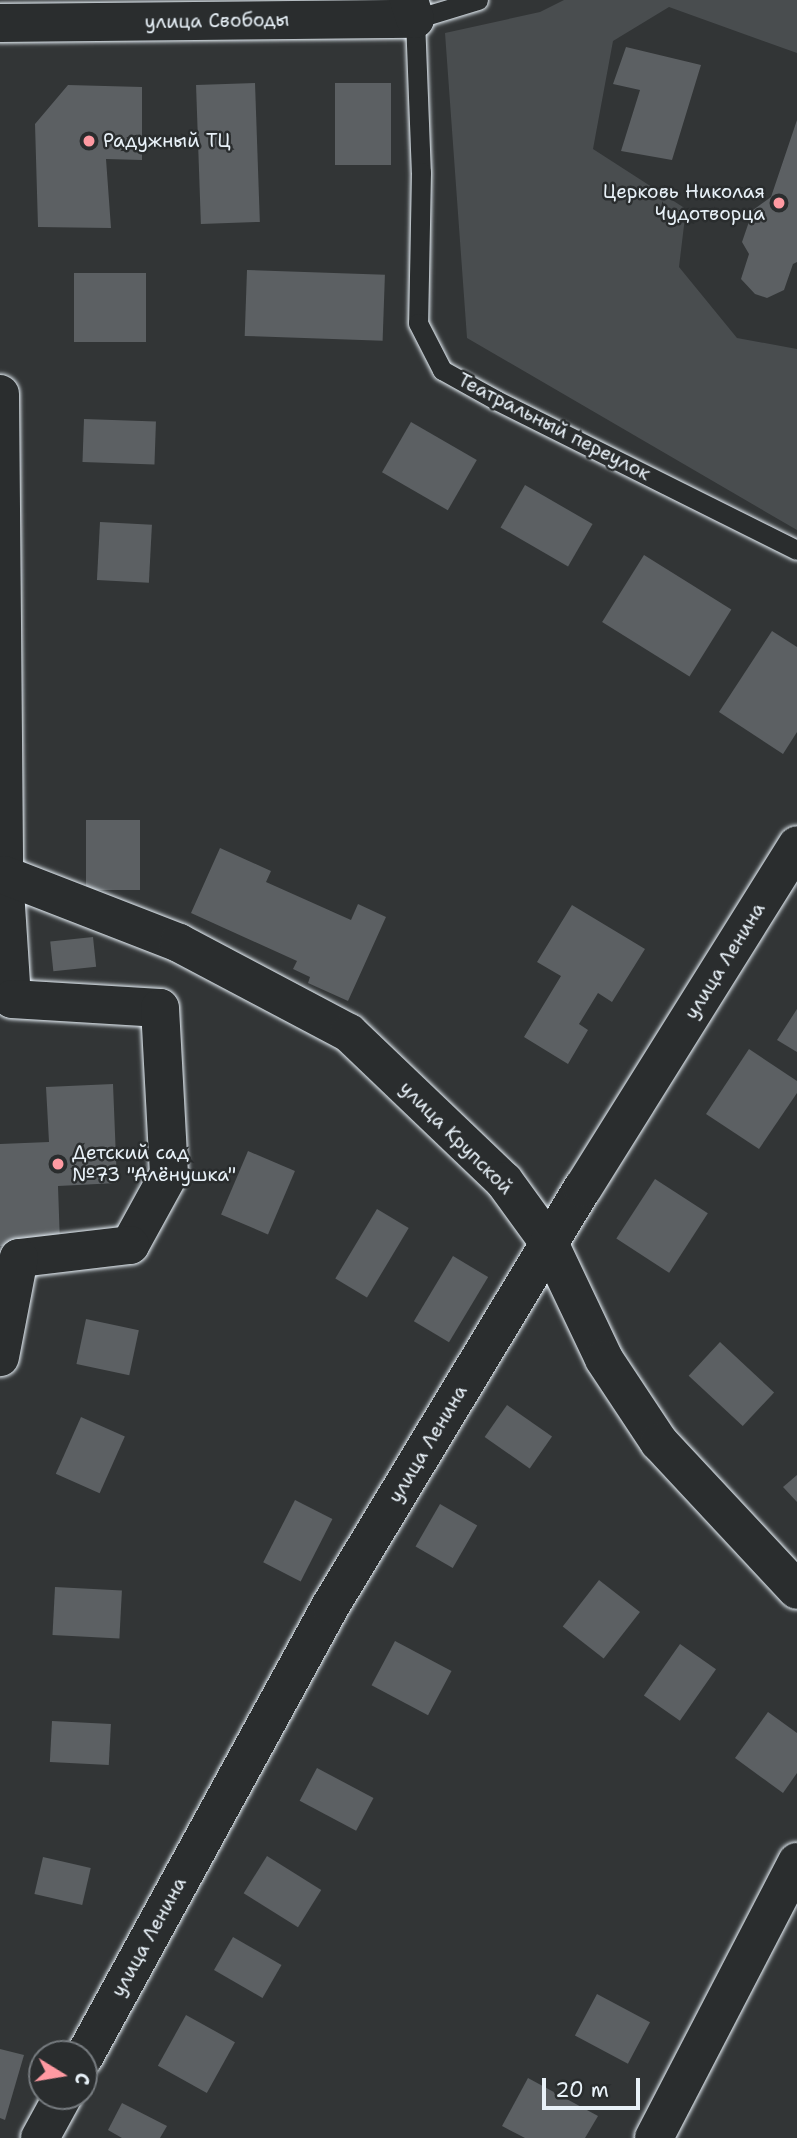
<!DOCTYPE html>
<html>
<head>
<meta charset="utf-8">
<style>
	body { margin:0 }
	#map { position:relative; width:797px; height:2138px; overflow:hidden; background:#323536; font-family:"Shantell Sans",sans-serif }
	div>[style] { position:absolute }
	.green>* { inset:0; background:#494d4f }
	.building>* { inset:0; background:#5c6063; transform-origin:0 0 }
	.roads { filter:drop-shadow(0 0 2px #e8f1f8) drop-shadow(0 0 2px #e8f1f8) }
	.lane>* { height:19px; margin:-9.5px; padding:0 9.5px; transform-origin:9.5px; border-radius:9.5px; background:#2a2d2e }
	.street>* { height:38px; margin:-19px; padding:0 19px; transform-origin:19px; border-radius:19px; background:#2a2d2e }
	.dots>* { width:19px; height:19px; translate:-50% -50%; box-sizing:border-box; border:4px solid #2a2d2e; border-radius:50% }
	span { translate:-50% -50%; white-space:nowrap; text-align:center; line-height:1.15; -webkit-text-stroke:5px #2a2d2e; paint-order:stroke }
	.street-label { font-size:19px; color:#e8f1f8 }
	.poi-label { font-size:19px; color:#e8f1f8 }
	.left { translate:0 -50%; text-align:left }
	.right { translate:-100% -50%; text-align:right }
	.north { position:absolute; left:28px; top:2040px; width:70px; height:70px; box-sizing:border-box; background:#2a2d2e; border:2px solid #767b7f; border-radius:50%; rotate:101deg; font-size:19px; font-weight:700; line-height:28px; text-align:center; color:#e8f1f8 }
	.north::after { content:''; display:block; margin:auto; width:24px; height:32px; background:#ff9aa2; clip-path:polygon(50% 0,100% 100%,50% 72%,0 100%) }
	.scale { position:absolute; left:542px; top:2078px; width:98px; height:32px; box-sizing:border-box; border:4px solid #e8f1f8; border-top:0; padding-left:9px; font-size:21px; line-height:24px; white-space:nowrap; color:#e8f1f8; -webkit-text-stroke:5px #2a2d2e; paint-order:stroke }
</style>
</head>
<body>
<div id="map">
	<div class="green">
		<i style="clip-path:polygon(564px 0,797px 0,797px 53px,669px 7px,613px 41px,593px 149px,686px 209px,679px 267px,737px 338px,797px 349px,797px 530px,467px 338px,445px 33px,540px 12px)"></i>
	</div>
	<div class="building">
		<i style="clip-path:polygon(626px 47px,701px 65px,672px 160px,621px 151px,640px 90px,613px 84px)"></i>
		<i style="left:255px;top:83px;width:139px;height:59px;rotate:88deg"></i>
		<i style="left:391px;top:83px;width:82px;height:56px;rotate:90deg"></i>
		<i style="clip-path:polygon(68px 85px,142px 87px,142px 160px,106px 159px,111px 228px,38px 227px,35px 124px)"></i>
		<i style="clip-path:polygon(797px 120px,797px 262px,793px 264px,784px 290px,767px 298px,755px 294px,741px 279px,749px 254px,742px 242px,753px 210px,771px 197px)"></i>
		<i style="left:247px;top:270px;width:138px;height:66px;rotate:2deg"></i>
		<i style="left:74px;top:273px;width:72px;height:69px"></i>
		<i style="left:84px;top:419px;width:72px;height:43px;rotate:2deg"></i>
		<i style="left:411px;top:422px;width:76px;height:58px;rotate:30deg"></i>
		<i style="left:525px;top:485px;width:78px;height:49px;rotate:30deg"></i>
		<i style="left:100px;top:522px;width:52px;height:58px;rotate:3deg"></i>
		<i style="left:644px;top:555px;width:103px;height:79px;rotate:32deg"></i>
		<i style="clip-path:polygon(772px 631px,797px 647px,797px 732px,783px 754px,719px 712px)"></i>
		<i style="left:86px;top:820px;width:54px;height:70px"></i>
		<i style="clip-path:polygon(220px 848px,271px 871px,266px 882px,351px 920px,358px 904px,386px 917px,348px 1001px,308px 983px,310px 977px,293px 969px,297px 961px,191px 913px)"></i>
		<i style="clip-path:polygon(572px 905px,645px 949px,612px 1002px,598px 993px,579px 1024px,588px 1030px,568px 1064px,524px 1037px,561px 976px,537px 962px)"></i>
		<i style="left:93px;top:937px;width:30px;height:43px;rotate:84deg"></i>
		<i style="clip-path:polygon(797px 1009px,797px 1052px,777px 1040px)"></i>
		<i style="clip-path:polygon(749px 1049px,797px 1081px,797px 1093px,759px 1149px,706px 1114px)"></i>
		<i style="clip-path:polygon(113px 1084px,117px 1183px,58px 1186px,60px 1244px,0 1246px,0 1144px,49px 1142px,46px 1087px)"></i>
		<i style="left:248px;top:1151px;width:51px;height:69px;rotate:23deg"></i>
		<i style="left:655px;top:1179px;width:63px;height:71px;rotate:33deg"></i>
		<i style="left:377px;top:1209px;width:37px;height:81px;rotate:31deg"></i>
		<i style="left:453px;top:1256px;width:41px;height:76px;rotate:31deg"></i>
		<i style="left:86px;top:1319px;width:54px;height:46px;rotate:12deg"></i>
		<i style="left:720px;top:1342px;width:74px;height:46px;rotate:43deg"></i>
		<i style="left:507px;top:1405px;width:55px;height:39px;rotate:35deg"></i>
		<i style="left:81px;top:1417px;width:48px;height:62px;rotate:24deg"></i>
		<i style="clip-path:polygon(797px 1475px,797px 1502px,783px 1487px)"></i>
		<i style="left:295px;top:1500px;width:42px;height:70px;rotate:27deg"></i>
		<i style="left:440px;top:1504px;width:43px;height:49px;rotate:30deg"></i>
		<i style="left:599px;top:1580px;width:52px;height:59px;rotate:38deg"></i>
		<i style="left:55px;top:1587px;width:67px;height:48px;rotate:3deg"></i>
		<i style="left:395px;top:1641px;width:64px;height:50px;rotate:28deg"></i>
		<i style="left:680px;top:1644px;width:44px;height:63px;rotate:35deg"></i>
		<i style="clip-path:polygon(768px 1712px,797px 1733px,797px 1773px,783px 1793px,735px 1758px)"></i>
		<i style="left:52px;top:1721px;width:59px;height:41px;rotate:3deg"></i>
		<i style="left:317px;top:1768px;width:64px;height:37px;rotate:28deg"></i>
		<i style="left:267px;top:1856px;width:64px;height:44px;rotate:32deg"></i>
		<i style="left:43px;top:1857px;width:49px;height:38px;rotate:13deg"></i>
		<i style="left:233px;top:1937px;width:56px;height:38px;rotate:30deg"></i>
		<i style="left:597px;top:1994px;width:60px;height:47px;rotate:28deg"></i>
		<i style="left:186px;top:2015px;width:56px;height:58px;rotate:29deg"></i>
		<i style="clip-path:polygon(0 2049px,24px 2055px,5px 2120px,0 2118px)"></i>
		<i style="clip-path:polygon(528px 2078px,598px 2116px,585px 2138px,525px 2138px,502px 2126px)"></i>
		<i style="clip-path:polygon(122px 2103px,167px 2126px,160px 2138px,122px 2138px,108px 2130px)"></i>
	</div>
	<div class="roads">
		<div class="lane">
			<i style="left:478px;top:0;width:66px;rotate:163.2deg"></i>
			<i style="left:415px;top:19px;width:153px;rotate:87.8deg"></i>
			<i style="left:421px;top:172px;width:151px;rotate:91.1deg"></i>
			<i style="left:418px;top:323px;width:53px;rotate:62.9deg"></i>
			<i style="left:442px;top:370px;width:62px;rotate:29.1deg"></i>
			<i style="left:496px;top:400px;width:336px;rotate:26.5deg"></i>
		</div>
		<div class="street">
			<i style="left:0;top:23px;width:415px;rotate:-0.6deg"></i>
			<i style="left:415px;top:19px;width:20px;rotate:-108deg"></i>
			<i style="left:0;top:394px;width:481px;rotate:89.5deg"></i>
			<i style="left:4px;top:875px;width:124px;rotate:86.3deg"></i>
			<i style="left:12px;top:999px;width:148px;rotate:3.5deg"></i>
			<i style="left:160px;top:1008px;width:166px;rotate:86.9deg"></i>
			<i style="left:169px;top:1174px;width:81px;rotate:118.8deg"></i>
			<i style="left:130px;top:1245px;width:112px;rotate:173.3deg"></i>
			<i style="left:19px;top:1258px;width:101px;rotate:100.9deg"></i>
			<i style="left:4px;top:875px;width:188px;rotate:21.2deg"></i>
			<i style="left:179px;top:943px;width:192px;rotate:27.9deg"></i>
			<i style="left:349px;top:1033px;width:214px;rotate:43.7deg"></i>
			<i style="left:504px;top:1181px;width:77px;rotate:54deg"></i>
			<i style="left:549px;top:1243px;width:128px;rotate:64.6deg"></i>
			<i style="left:604px;top:1359px;width:100px;rotate:56.5deg"></i>
			<i style="left:659px;top:1442px;width:202px;rotate:47deg"></i>
			<i style="left:84px;top:2057px;width:515px;rotate:-61.35deg"></i>
			<i style="left:331px;top:1605px;width:487px;rotate:-58.9deg"></i>
			<i style="left:583px;top:1188px;width:404px;rotate:-58deg"></i>
			<i style="left:40px;top:2138px;width:48px;rotate:-61.3deg"></i>
			<i style="left:654px;top:2138px;width:311px;rotate:-62.6deg"></i>
		</div>
	</div>
	<div class="dots">
		<i style="left:89px;top:141px;background:#ff9aa2"></i>
		<i style="left:779px;top:203px;background:#ff9aa2"></i>
		<i style="left:58px;top:1164px;background:#ff9aa2"></i>
	</div>
	<div class="street-label">
		<span style="left:217px;top:21px;rotate:-1deg">улица Свободы</span>
		<span style="left:554px;top:427px;rotate:27deg">Театральный переулок</span>
		<span style="left:725px;top:961px;rotate:-58deg">улица Ленина</span>
		<span style="left:456px;top:1138px;rotate:45deg">улица Крупской</span>
		<span style="left:428px;top:1444px;rotate:-59deg">улица Ленина</span>
		<span style="left:149px;top:1937px;rotate:-61deg">улица Ленина</span>
	</div>
	<div class="poi-label">
		<span class="left" style="left:103px;top:141px">Радужный ТЦ</span>
		<span class="right" style="left:765px;top:203px">Церковь Николая<br>Чудотворца</span>
		<span class="left" style="left:72px;top:1164px">Детский сад<br>№73 "Алёнушка"</span>
	</div>
	<div class="north">С</div>
	<div class="scale">20 m</div>
</div>
</body>
</html>
